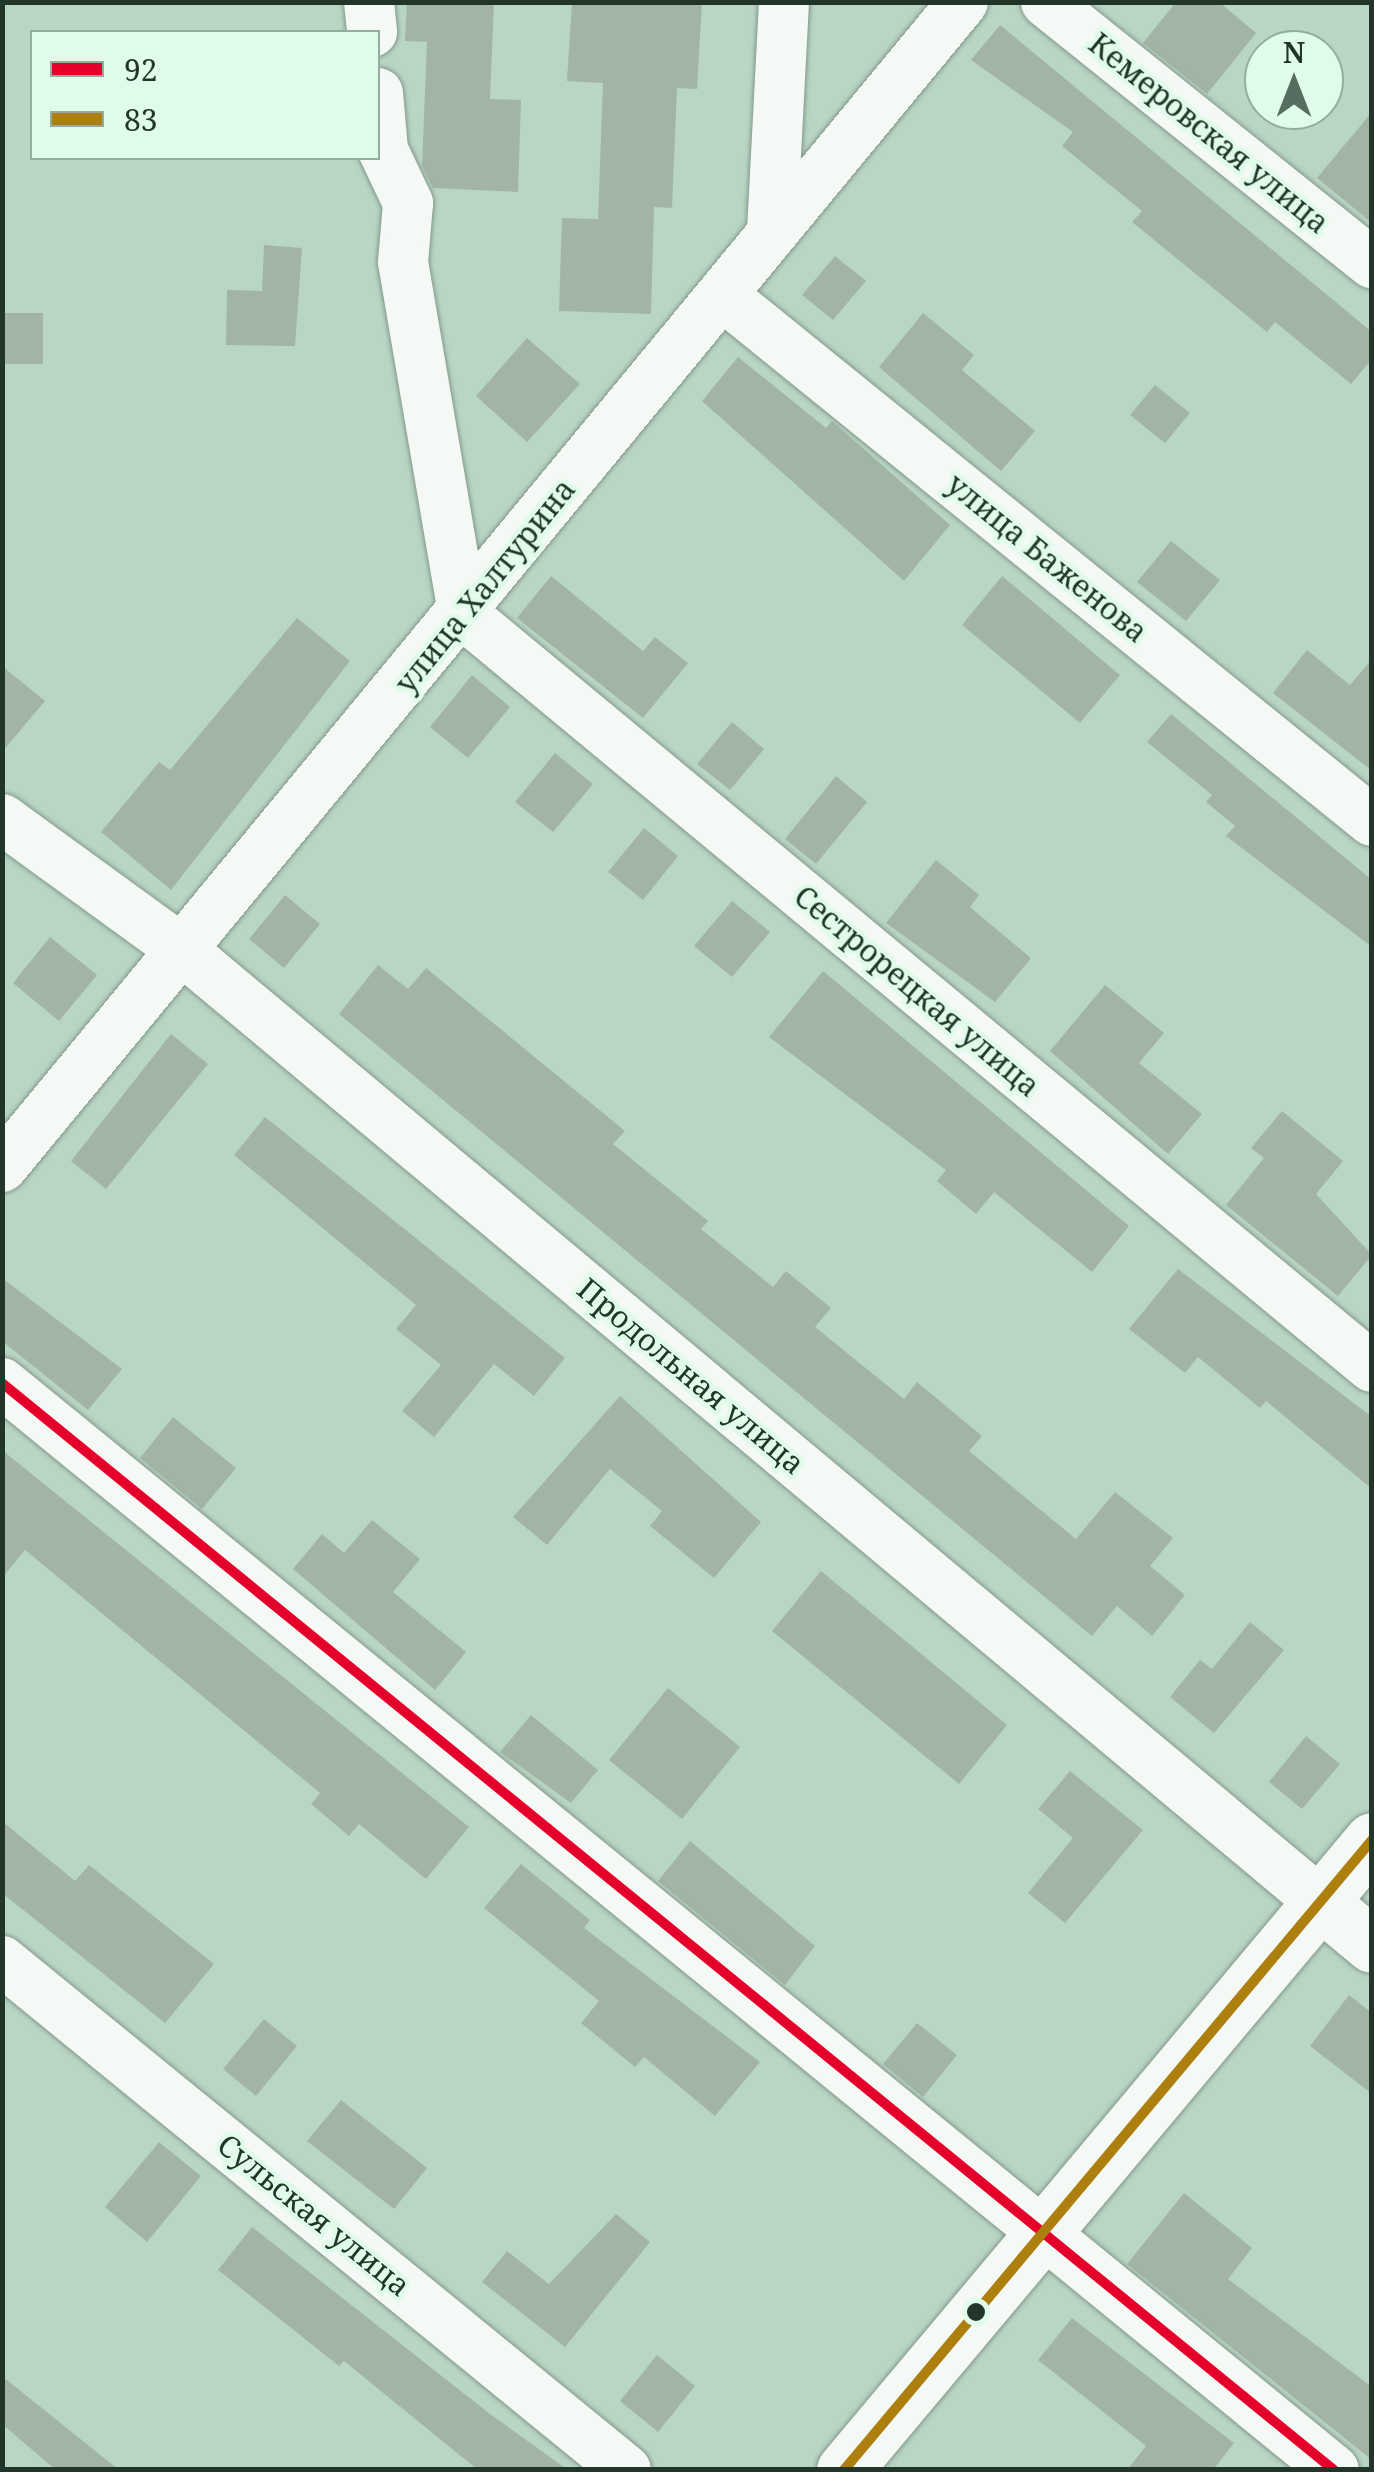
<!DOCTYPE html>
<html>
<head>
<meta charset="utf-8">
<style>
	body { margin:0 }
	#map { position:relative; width:1374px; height:2472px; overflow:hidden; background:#b9d5c4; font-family:"Noto Serif",serif }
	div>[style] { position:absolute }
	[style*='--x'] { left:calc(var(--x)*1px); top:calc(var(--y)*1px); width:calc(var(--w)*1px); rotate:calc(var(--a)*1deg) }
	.building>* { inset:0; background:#a2b5a5 }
	.roads { filter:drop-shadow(0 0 2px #83988b) drop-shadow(0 0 2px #83988b) }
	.street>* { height:50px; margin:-25px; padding:0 25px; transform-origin:25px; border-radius:25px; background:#f4f9f6 }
	.secondary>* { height:55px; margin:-27.5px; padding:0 27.5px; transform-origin:27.5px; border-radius:27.5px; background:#f4f9f6 }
	.bus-1>* { height:10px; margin:-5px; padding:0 5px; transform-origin:5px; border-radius:5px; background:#e4002b }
	.bus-2>* { height:10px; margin:-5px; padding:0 5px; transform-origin:5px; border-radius:5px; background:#ac7f0e }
	.dots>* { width:28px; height:28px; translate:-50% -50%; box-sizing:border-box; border:5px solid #e1fbea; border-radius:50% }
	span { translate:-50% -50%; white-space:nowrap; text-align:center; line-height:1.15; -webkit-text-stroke:9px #e1fbea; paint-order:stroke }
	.street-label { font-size:30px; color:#213629 }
	.frame { position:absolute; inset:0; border:5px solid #213629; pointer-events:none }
	.legend { position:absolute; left:30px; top:30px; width:350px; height:130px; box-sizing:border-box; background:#e1fbea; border:2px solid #94ac9d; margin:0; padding:12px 18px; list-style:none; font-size:30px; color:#213629 }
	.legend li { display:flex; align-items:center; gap:20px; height:50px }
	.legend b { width:50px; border:2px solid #94ac9d }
	.north { position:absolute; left:1244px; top:30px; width:100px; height:100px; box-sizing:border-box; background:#e1fbea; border:2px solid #94ac9d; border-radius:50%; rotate:0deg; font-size:28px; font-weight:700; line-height:40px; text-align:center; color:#213629 }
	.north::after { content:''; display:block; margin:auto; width:35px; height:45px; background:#566e5f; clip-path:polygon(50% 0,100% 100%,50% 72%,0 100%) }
</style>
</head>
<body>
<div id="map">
	<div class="building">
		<div style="clip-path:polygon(407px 2px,494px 2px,490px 99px,521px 100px,518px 192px,433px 188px,422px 166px,427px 42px,405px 41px)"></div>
		<div style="clip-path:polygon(572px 2px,702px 2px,697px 89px,677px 88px,672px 208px,654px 207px,651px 314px,559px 311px,562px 218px,598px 219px,603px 83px,567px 81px)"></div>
		<div style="clip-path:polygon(1176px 2px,1219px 2px,1256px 33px,1207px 94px,1143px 43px)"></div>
		<div style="clip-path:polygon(1000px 25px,1372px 332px,1372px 359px,1351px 384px,1275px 322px,1267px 332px,1132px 222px,1142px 211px,1062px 146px,1073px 132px,971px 60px)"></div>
		<div style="clip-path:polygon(1372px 112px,1372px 223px,1317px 178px)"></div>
		<div style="clip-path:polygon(264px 245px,302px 248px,295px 346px,226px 345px,227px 290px,262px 291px)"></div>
		<div style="clip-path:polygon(835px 256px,866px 281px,833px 320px,802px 295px)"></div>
		<div style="clip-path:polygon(2px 313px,43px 313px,43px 364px,2px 364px)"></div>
		<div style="clip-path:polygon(923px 313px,974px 355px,962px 370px,1035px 431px,1001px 471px,879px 367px)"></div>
		<div style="clip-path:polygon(527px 338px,580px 384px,527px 442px,476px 396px)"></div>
		<div style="clip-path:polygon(738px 357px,826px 428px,832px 421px,950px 525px,904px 581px,702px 401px)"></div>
		<div style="clip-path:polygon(1155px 385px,1190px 413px,1165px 443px,1130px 415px)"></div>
		<div style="clip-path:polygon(1171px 541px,1220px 580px,1186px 621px,1137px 582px)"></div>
		<div style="clip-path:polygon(551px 576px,643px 651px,655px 637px,688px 663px,643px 718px,517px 618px)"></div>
		<div style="clip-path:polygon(1002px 576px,1120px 675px,1080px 723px,962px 625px)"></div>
		<div style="clip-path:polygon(297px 618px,350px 661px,171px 890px,101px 832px,159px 762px,170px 770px)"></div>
		<div style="clip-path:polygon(1307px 650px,1350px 685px,1372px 659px,1372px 771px,1273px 693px)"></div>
		<div style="clip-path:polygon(2px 666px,45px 701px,2px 752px)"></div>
		<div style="clip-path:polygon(472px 675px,510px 707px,468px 758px,430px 727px)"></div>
		<div style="clip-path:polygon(1171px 714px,1372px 880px,1372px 947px,1226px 836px,1235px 826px,1206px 802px,1212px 795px,1147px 742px)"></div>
		<div style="clip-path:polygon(732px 722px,764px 749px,730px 790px,697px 764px)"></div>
		<div style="clip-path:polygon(555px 753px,593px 784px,553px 832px,515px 802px)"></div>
		<div style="clip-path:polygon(836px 776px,867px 802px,816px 864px,785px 839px)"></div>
		<div style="clip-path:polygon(644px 828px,678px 856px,643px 900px,608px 872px)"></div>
		<div style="clip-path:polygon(936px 860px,979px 895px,970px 907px,1031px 958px,995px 1002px,886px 923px)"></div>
		<div style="clip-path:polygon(285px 895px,320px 924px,284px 968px,249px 939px)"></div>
		<div style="clip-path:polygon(732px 901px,770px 932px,732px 977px,694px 946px)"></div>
		<div style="clip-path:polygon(50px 937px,97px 975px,59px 1021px,13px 983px)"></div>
		<div style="clip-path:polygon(378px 965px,408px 989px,426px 968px,625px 1131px,613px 1144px,708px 1221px,701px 1229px,773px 1287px,786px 1271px,831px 1308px,815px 1327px,904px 1399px,917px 1382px,982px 1436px,969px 1451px,1076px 1539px,1115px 1492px,1173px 1538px,1150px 1566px,1185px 1595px,1152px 1636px,1117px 1606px,1092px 1636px,339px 1014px)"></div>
		<div style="clip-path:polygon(823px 971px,1129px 1226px,1092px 1272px,994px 1192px,976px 1214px,937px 1181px,946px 1170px,769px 1037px)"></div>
		<div style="clip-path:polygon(1105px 985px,1164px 1033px,1139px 1063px,1202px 1114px,1168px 1154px,1050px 1051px)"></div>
		<div style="clip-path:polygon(171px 1034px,208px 1064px,106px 1189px,71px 1161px)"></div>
		<div style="clip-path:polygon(1282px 1111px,1343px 1161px,1316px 1194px,1372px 1255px,1338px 1296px,1226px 1205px,1264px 1158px,1251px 1148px)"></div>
		<div style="clip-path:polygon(265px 1117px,565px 1358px,534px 1396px,494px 1364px,434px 1437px,402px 1411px,441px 1365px,396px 1329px,416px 1305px,234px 1155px)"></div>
		<div style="clip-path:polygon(1178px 1269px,1372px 1417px,1372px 1489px,1266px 1401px,1260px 1408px,1198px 1357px,1185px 1373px,1129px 1329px)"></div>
		<div style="clip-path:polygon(2px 1278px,122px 1369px,88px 1410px,2px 1341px)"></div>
		<div style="clip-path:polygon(620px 1396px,761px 1522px,714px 1578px,650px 1526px,662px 1511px,610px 1469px,547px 1545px,513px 1517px)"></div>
		<div style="clip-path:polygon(173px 1417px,236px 1468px,202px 1509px,140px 1458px)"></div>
		<div style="clip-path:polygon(2px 1450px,469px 1827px,426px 1879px,359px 1824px,349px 1836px,311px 1804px,320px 1793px,25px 1550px,2px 1578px)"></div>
		<div style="clip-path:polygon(372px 1520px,420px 1559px,393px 1592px,466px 1652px,435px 1690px,293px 1569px,322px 1534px,344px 1553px)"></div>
		<div style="clip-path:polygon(821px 1571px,1007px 1725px,959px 1784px,772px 1631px)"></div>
		<div style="clip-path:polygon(1250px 1622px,1284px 1650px,1214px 1733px,1170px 1697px,1200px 1660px,1212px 1669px)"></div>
		<div style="clip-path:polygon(668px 1688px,740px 1747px,682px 1819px,609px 1760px)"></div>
		<div style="clip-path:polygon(531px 1715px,598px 1770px,571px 1803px,500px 1752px)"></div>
		<div style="clip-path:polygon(1306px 1736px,1340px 1764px,1302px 1809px,1269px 1782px)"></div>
		<div style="clip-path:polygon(1070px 1771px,1143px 1830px,1065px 1923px,1028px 1893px,1073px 1838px,1038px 1809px)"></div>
		<div style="clip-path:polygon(2px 1821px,75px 1881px,89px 1865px,214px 1964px,165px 2023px,2px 1893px)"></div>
		<div style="clip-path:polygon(690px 1841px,815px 1946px,785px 1985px,658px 1881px)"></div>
		<div style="clip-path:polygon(521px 1864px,590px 1920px,584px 1928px,760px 2062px,715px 2116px,644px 2057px,635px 2067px,581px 2023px,599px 2001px,484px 1908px)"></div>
		<div style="clip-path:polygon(1349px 1995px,1372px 2013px,1372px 2094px,1310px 2046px)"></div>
		<div style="clip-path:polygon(264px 2019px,297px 2046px,256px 2096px,223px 2069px)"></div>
		<div style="clip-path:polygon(917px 2023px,957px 2055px,923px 2097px,883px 2064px)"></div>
		<div style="clip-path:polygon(341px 2100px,427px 2168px,394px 2209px,307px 2141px)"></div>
		<div style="clip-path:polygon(159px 2142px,201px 2176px,147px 2242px,105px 2207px)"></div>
		<div style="clip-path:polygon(1184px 2193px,1252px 2248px,1228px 2279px,1372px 2387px,1372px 2460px,1127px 2264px)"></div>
		<div style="clip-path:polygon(616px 2214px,650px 2242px,565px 2347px,482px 2282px,507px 2251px,549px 2284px)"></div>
		<div style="clip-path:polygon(252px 2227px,490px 2414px,568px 2470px,478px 2470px,344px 2361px,339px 2366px,218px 2270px)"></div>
		<div style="clip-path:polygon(1072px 2318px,1234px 2443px,1213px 2470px,1127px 2470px,1146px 2446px,1038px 2360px)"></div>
		<div style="clip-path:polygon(657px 2355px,695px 2386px,658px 2432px,620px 2401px)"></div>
		<div style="clip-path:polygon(2px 2376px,119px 2470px,56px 2470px,2px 2424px)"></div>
	</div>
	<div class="roads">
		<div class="street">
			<div style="--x:369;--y:2;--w:30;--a:84"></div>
			<div style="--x:1046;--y:2;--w:418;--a:38.7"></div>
			<div style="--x:378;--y:93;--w:57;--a:85"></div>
			<div style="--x:383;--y:150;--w:59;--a:64.7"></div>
			<div style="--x:408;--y:203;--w:59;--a:94.8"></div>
			<div style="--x:403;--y:262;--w:357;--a:80.3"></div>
			<div style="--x:772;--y:231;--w:229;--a:-87"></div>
			<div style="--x:722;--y:295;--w:836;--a:38.98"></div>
			<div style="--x:463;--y:614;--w:1180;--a:39.64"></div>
			<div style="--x:2;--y:819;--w:223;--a:36"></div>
			<div style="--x:182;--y:950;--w:1481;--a:39.9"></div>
			<div style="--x:2;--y:1167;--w:1510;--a:-50.48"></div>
			<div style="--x:2;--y:1383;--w:1719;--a:39.22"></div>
			<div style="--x:2;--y:1961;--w:805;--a:39.2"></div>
		</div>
		<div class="secondary">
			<div style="--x:1318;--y:1900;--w:70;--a:39.8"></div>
			<div style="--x:844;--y:2470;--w:822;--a:-50.03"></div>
		</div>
	</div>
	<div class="bus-1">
		<div style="--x:2;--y:1383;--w:1719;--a:39.22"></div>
	</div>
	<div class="bus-2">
		<div style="--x:844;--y:2470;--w:822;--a:-50.03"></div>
	</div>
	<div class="dots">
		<div style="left:976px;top:2312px;background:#213629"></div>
	</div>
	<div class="street-label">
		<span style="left:1209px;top:133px;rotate:39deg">Кемеровская улица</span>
		<span style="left:1047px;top:558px;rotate:39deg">улица Баженова</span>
		<span style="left:485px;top:586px;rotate:-51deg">улица Халтурина</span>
		<span style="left:917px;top:991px;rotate:40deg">Сестрорецкая улица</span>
		<span style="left:691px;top:1376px;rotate:40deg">Продольная улица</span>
		<span style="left:314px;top:2215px;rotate:39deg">Сульская улица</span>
	</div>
	<div class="frame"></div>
	<ul class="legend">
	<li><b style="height:12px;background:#e4002b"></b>92</li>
	<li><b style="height:12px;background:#ac7f0e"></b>83</li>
	</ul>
	<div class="north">N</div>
</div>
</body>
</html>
